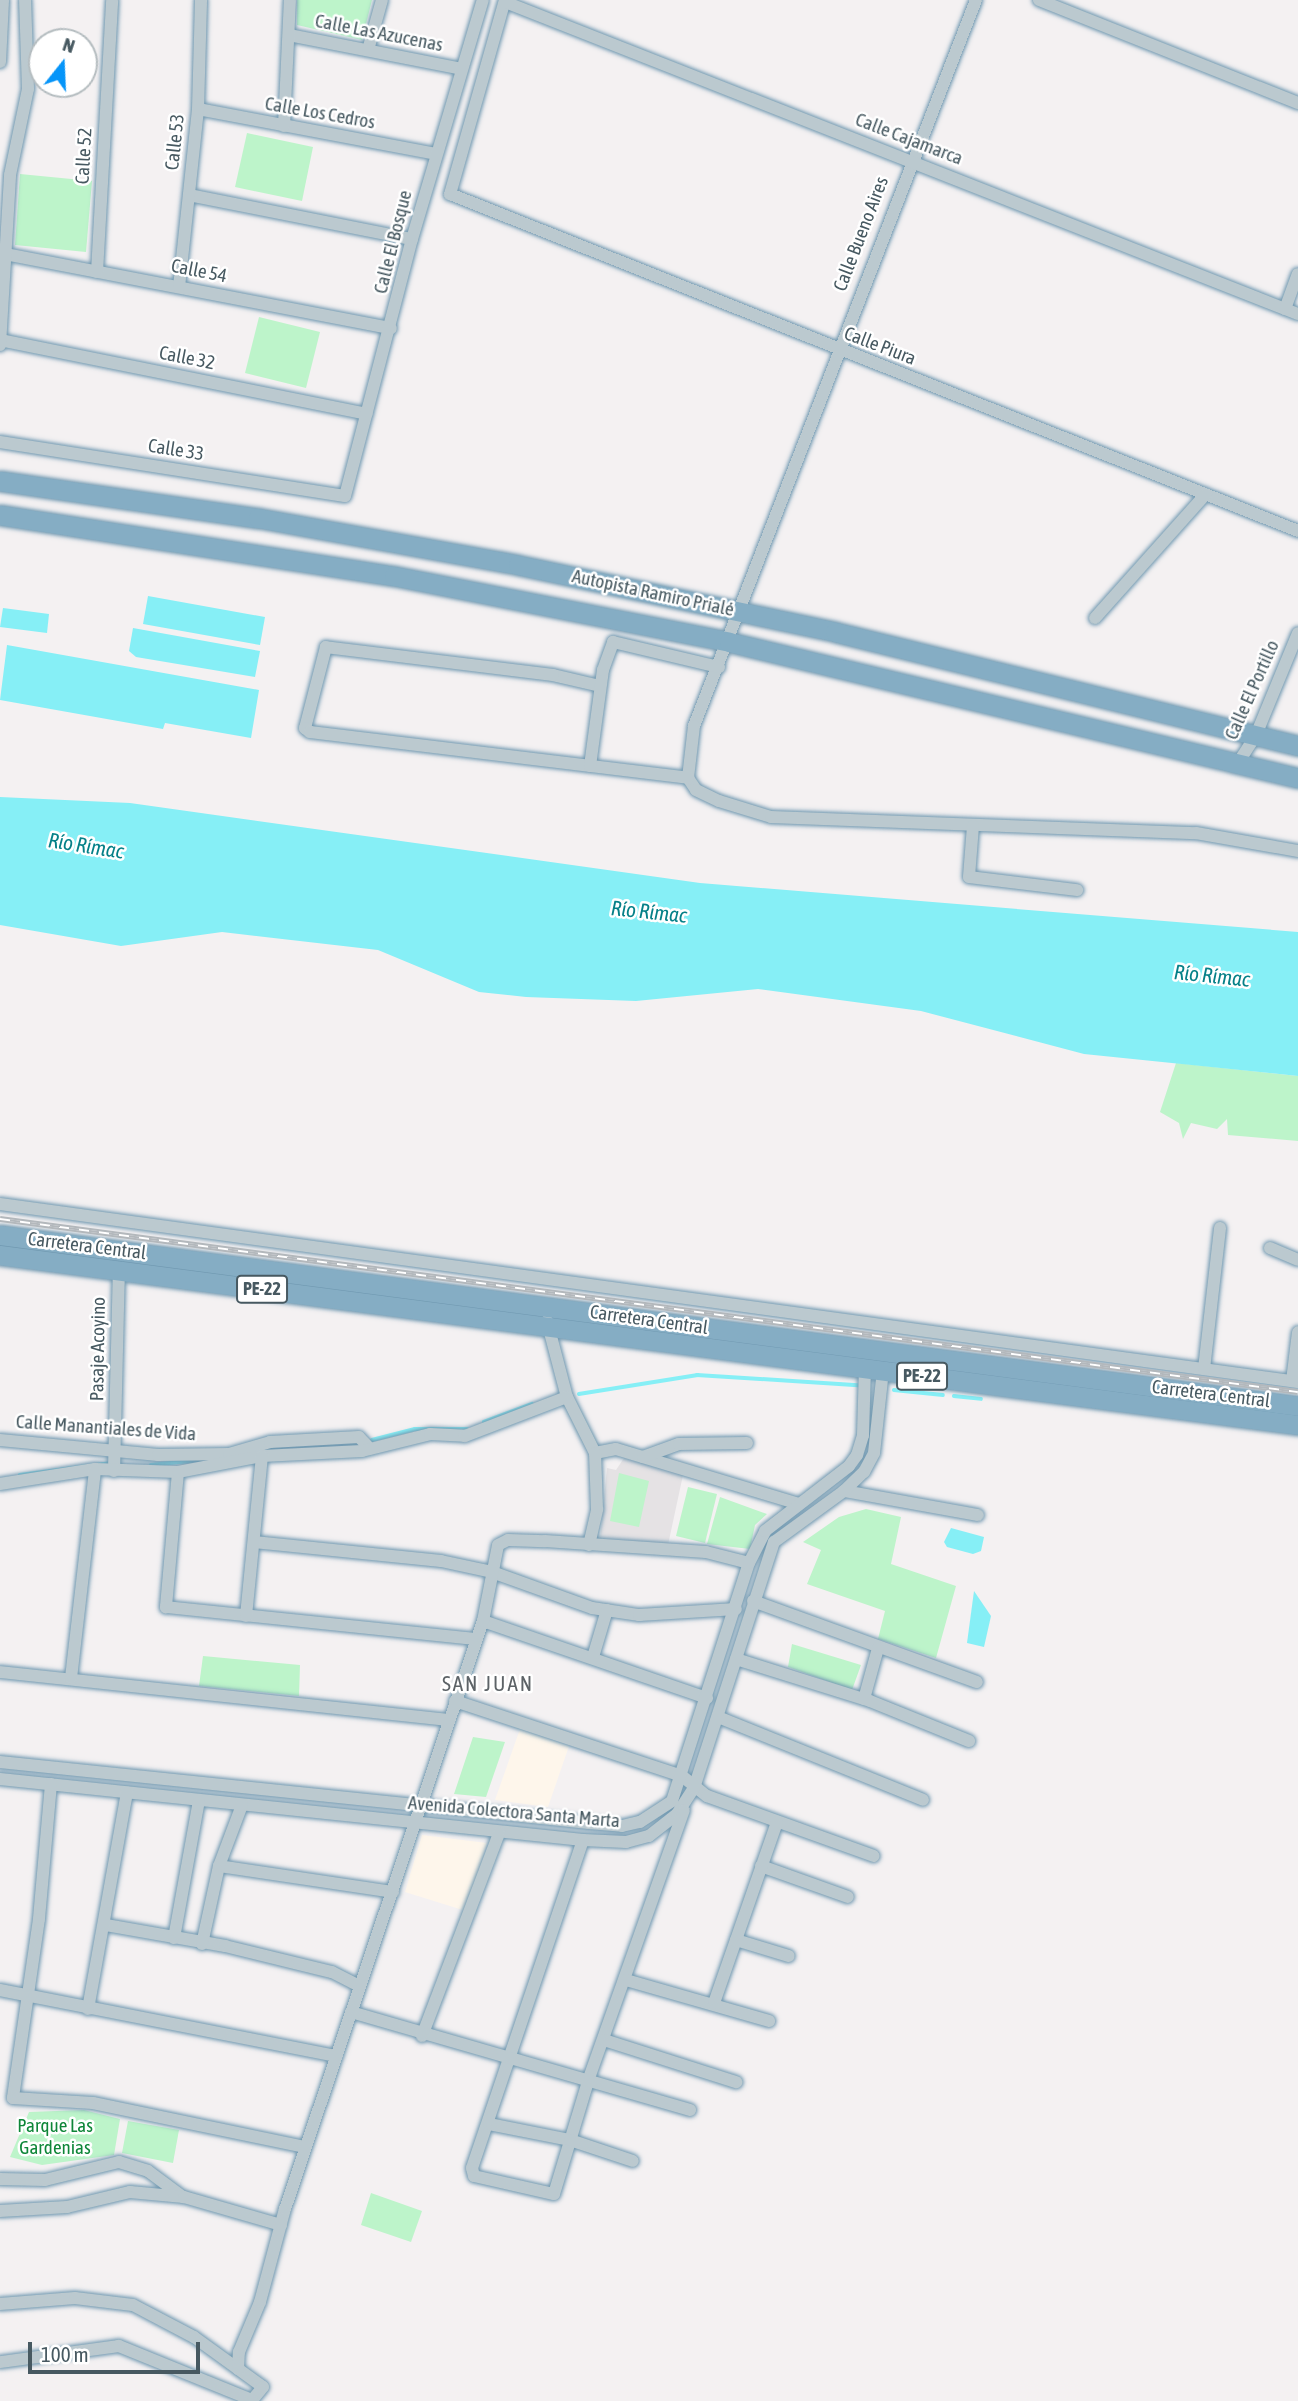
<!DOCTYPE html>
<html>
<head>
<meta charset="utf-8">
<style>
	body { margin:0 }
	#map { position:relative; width:1298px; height:2401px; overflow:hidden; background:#f4f1f2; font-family:"Asap Condensed",sans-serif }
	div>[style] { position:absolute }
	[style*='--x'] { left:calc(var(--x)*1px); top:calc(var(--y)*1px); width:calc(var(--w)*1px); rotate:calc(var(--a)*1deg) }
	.commercial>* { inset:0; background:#fef6eb }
	.education>* { inset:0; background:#e5e2e4 }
	.green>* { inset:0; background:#bdf4ca }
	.water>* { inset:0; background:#86eff6 }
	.stream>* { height:3.5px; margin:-1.75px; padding:0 1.75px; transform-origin:1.75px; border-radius:1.75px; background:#86eff6 }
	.roads { filter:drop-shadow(0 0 2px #7098b0) drop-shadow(0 0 2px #7098b0) }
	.minor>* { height:12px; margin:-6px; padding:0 6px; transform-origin:6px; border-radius:6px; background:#bbc9cf }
	.highway>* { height:19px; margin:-9.5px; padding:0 9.5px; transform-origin:9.5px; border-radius:9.5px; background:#85adc4 }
	.rail>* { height:6px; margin-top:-3px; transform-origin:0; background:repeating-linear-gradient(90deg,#fff 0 10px,#b3b8bc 0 20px); box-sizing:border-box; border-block:2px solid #b3b8bc }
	span { translate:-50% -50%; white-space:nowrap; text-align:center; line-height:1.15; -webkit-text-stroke:5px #fff; paint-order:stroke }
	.shield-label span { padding:2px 5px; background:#fff; border:2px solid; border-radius:5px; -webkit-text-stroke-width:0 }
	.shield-label { font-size:18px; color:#475961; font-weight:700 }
	.street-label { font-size:19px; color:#475961 }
	.park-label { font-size:19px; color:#0e8638 }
	.water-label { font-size:21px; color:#058088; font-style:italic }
	.neighbourhood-label { font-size:21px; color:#5d6367; letter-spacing:2px }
	.north { position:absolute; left:28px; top:28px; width:70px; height:70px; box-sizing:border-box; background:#fff; border:2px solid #b5bdc0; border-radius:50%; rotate:18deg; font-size:19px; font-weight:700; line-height:28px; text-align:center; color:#475961 }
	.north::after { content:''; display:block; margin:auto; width:24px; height:32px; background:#0695f9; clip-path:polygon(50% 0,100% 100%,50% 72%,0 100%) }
	.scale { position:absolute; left:28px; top:2342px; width:172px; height:32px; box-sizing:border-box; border:4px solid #475961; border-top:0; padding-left:9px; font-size:21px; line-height:24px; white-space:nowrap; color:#475961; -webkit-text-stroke:5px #fff; paint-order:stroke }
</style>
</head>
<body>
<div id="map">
	<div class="commercial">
		<div style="clip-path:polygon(520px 1729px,569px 1746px,548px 1807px,495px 1800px)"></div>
		<div style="clip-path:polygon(422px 1835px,487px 1843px,466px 1911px,405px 1892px)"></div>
	</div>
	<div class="education">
		<div style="clip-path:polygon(624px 1458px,683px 1475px,668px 1545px,600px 1540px,607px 1468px,616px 1470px)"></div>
	</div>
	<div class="green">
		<div style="clip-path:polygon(297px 0,372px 0,362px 40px,297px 25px)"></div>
		<div style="clip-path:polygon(247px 133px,313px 147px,302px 201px,235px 187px)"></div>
		<div style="clip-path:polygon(20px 174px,92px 181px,86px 252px,15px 245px)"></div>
		<div style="clip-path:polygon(259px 317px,320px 332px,306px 388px,245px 373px)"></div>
		<div style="clip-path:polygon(1176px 1063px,1298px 1076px,1298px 1141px,1228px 1135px,1227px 1119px,1217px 1129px,1191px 1123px,1183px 1139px,1179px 1123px,1160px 1112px)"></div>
		<div style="clip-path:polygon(619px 1473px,649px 1481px,639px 1527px,610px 1521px)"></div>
		<div style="clip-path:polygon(688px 1487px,717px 1494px,705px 1543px,676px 1536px)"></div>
		<div style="clip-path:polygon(720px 1497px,767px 1514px,755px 1525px,750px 1549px,707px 1544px)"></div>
		<div style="clip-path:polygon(866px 1509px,901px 1517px,891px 1564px,956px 1586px,936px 1658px,878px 1639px,885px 1611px,807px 1584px,821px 1550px,803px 1542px,839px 1517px)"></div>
		<div style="clip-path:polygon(792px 1644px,861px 1665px,852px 1690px,788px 1667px)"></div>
		<div style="clip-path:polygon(203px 1656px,300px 1665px,299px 1696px,199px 1686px)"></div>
		<div style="clip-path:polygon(473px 1737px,505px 1742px,486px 1797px,454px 1794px)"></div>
		<div style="clip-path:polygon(84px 2110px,120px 2119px,114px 2155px,42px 2165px,10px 2157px,29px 2112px)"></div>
		<div style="clip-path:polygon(128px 2121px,179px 2130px,173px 2163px,122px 2153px)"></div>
		<div style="clip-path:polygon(371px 2193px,422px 2211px,411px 2242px,361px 2225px)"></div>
	</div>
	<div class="water">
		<div style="clip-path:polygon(148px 596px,265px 617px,260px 645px,143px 624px)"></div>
		<div style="clip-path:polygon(3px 608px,49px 614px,47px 633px,0 627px)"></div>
		<div style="clip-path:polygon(133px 628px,260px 651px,255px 677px,136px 657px,129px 651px)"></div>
		<div style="clip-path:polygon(7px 645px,259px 690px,251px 738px,165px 723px,163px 729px,0 700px)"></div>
		<div style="clip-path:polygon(0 797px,130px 803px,700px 883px,1298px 932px,1298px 1076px,1084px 1054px,921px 1011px,758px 989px,636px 1001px,526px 997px,479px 992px,378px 950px,222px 932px,121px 946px,0 925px)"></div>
		<div style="clip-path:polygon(951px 1528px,984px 1537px,981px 1551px,973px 1554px,947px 1547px,944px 1542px)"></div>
		<div style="clip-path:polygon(974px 1591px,991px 1616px,984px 1647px,967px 1643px)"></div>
	</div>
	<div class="stream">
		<div style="--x:894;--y:1390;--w:49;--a:5.8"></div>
		<div style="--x:579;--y:1394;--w:120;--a:-9.1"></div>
		<div style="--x:697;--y:1375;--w:161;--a:3.6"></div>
		<div style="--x:954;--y:1396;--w:27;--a:6"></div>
		<div style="--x:484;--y:1422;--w:51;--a:-20.6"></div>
		<div style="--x:372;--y:1440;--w:44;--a:-14.3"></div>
		<div style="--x:415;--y:1429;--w:52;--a:0"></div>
		<div style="--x:151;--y:1465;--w:48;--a:-5.9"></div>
		<div style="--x:20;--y:1475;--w:94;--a:-7.4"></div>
	</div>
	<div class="roads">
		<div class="minor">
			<div style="--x:505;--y:0;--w:202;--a:105.8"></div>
			<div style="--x:450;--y:194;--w:913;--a:21.67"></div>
			<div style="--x:976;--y:0;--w:779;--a:111.23"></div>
			<div style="--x:694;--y:726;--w:52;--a:96.6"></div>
			<div style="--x:688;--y:778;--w:14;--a:56"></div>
			<div style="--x:696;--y:790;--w:25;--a:26"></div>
			<div style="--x:719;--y:801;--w:54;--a:17.1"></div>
			<div style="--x:771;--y:817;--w:425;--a:2.2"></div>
			<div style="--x:1196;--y:833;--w:104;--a:10"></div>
			<div style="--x:1039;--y:0;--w:279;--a:21.7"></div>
			<div style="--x:505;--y:2;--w:852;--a:21.48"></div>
			<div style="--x:289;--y:35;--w:176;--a:11.1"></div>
			<div style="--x:368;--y:50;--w:52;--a:-74.4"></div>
			<div style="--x:0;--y:62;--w:62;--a:-87.2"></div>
			<div style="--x:198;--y:109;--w:242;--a:10.7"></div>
			<div style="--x:284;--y:126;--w:126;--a:-87.3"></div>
			<div style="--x:189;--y:195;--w:227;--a:11.2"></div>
			<div style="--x:0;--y:253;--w:398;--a:10.9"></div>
			<div style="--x:97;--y:272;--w:272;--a:-86.8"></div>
			<div style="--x:179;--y:287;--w:179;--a:-83.9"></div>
			<div style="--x:198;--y:109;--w:109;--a:-88.4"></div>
			<div style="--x:1285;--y:309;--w:37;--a:-70"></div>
			<div style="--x:0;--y:340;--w:374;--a:11.4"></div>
			<div style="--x:0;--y:345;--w:170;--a:-86.6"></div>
			<div style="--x:10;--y:175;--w:88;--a:-78.2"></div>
			<div style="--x:28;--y:89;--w:89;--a:-91.9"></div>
			<div style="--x:0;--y:442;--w:349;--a:8.9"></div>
			<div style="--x:345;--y:496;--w:266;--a:-75.4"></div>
			<div style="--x:412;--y:239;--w:249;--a:-73.5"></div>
			<div style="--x:1095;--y:618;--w:166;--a:-48.2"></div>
			<div style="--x:600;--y:686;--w:48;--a:-166.8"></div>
			<div style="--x:553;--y:675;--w:229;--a:-173"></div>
			<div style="--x:326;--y:647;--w:84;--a:104.5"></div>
			<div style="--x:305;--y:728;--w:6;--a:39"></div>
			<div style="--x:310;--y:732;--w:381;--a:6.9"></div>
			<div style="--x:1238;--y:763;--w:33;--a:-57"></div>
			<div style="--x:1256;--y:735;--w:110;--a:-67.6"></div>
			<div style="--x:590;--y:766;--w:97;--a:-82.3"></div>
			<div style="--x:603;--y:670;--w:30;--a:-70"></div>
			<div style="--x:613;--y:642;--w:109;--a:13.3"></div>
			<div style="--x:973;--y:826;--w:51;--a:94.5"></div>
			<div style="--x:969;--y:877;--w:109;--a:6.9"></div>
			<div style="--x:0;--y:1204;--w:1310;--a:7.81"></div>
			<div style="--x:1270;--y:1248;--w:30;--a:23"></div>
			<div style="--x:547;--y:1321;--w:79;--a:75.3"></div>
			<div style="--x:567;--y:1397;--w:63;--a:63.4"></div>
			<div style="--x:595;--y:1453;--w:21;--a:-11"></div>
			<div style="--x:616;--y:1449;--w:191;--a:16.7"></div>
			<div style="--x:1204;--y:1369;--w:142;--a:-83.5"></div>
			<div style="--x:1292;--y:1381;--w:49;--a:-83"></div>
			<div style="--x:0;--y:1440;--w:159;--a:5.4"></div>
			<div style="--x:158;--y:1455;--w:71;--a:-0.8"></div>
			<div style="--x:229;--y:1454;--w:43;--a:-16.3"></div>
			<div style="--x:270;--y:1442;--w:89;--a:-3.2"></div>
			<div style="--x:359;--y:1437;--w:16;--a:47"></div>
			<div style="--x:643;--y:1457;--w:38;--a:-20"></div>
			<div style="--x:679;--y:1444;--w:68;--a:-0.8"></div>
			<div style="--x:114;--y:1471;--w:200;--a:-88.6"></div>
			<div style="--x:178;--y:1472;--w:136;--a:95.1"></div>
			<div style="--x:166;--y:1607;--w:312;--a:5.9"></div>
			<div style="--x:0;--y:1484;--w:96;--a:-9"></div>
			<div style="--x:95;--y:1469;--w:83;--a:2.1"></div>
			<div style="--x:178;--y:1472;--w:86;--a:-10.8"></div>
			<div style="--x:262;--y:1456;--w:100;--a:-2.9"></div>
			<div style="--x:362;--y:1451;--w:70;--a:-14"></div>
			<div style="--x:430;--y:1434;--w:35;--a:3"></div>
			<div style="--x:465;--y:1436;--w:109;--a:-20.9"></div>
			<div style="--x:844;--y:1491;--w:136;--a:10.2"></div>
			<div style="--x:254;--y:1542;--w:188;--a:5.8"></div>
			<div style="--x:441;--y:1561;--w:52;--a:12.2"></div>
			<div style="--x:492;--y:1572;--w:106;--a:19.8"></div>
			<div style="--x:592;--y:1608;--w:48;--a:8.5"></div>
			<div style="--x:639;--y:1615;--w:97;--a:-3.5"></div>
			<div style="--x:589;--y:1545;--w:37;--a:-77"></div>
			<div style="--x:597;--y:1509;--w:56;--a:-92"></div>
			<div style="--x:753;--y:1601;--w:238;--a:19.9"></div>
			<div style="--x:246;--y:1616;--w:161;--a:-84.3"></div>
			<div style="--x:483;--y:1621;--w:237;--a:19"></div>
			<div style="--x:593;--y:1657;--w:49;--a:-73.4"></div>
			<div style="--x:736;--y:1659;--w:140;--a:17.4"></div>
			<div style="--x:870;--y:1701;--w:107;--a:22"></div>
			<div style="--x:0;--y:1672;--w:452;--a:6.1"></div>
			<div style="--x:71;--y:1678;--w:210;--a:-83.4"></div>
			<div style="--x:864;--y:1699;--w:53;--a:-74.6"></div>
			<div style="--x:455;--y:1701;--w:239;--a:18.3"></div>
			<div style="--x:682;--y:1776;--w:32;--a:39"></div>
			<div style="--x:707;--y:1796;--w:177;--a:19.8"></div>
			<div style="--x:718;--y:1717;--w:221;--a:22"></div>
			<div style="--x:0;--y:1762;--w:592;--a:5.91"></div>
			<div style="--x:589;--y:1823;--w:33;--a:5"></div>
			<div style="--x:622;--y:1826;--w:18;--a:-13"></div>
			<div style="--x:640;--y:1822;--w:38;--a:-33"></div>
			<div style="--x:672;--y:1801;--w:250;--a:-72.1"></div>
			<div style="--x:749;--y:1563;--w:36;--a:-63"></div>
			<div style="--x:765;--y:1531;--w:106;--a:-37.7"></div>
			<div style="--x:849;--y:1466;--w:14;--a:-54"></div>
			<div style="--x:857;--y:1455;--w:21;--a:-73"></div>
			<div style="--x:863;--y:1435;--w:66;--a:-88.3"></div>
			<div style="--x:0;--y:1779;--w:586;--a:5.97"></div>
			<div style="--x:583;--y:1840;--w:43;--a:2.7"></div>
			<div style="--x:626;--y:1842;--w:24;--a:-15"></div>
			<div style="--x:649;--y:1836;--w:36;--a:-38"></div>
			<div style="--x:677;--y:1814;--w:31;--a:-57"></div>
			<div style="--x:694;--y:1788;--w:259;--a:-72"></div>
			<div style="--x:774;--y:1542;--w:87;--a:-36.1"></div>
			<div style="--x:844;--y:1491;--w:28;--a:-44"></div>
			<div style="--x:864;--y:1472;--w:21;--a:-62"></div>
			<div style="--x:874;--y:1453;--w:83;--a:-83.8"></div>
			<div style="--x:51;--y:1784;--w:136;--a:95.1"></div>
			<div style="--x:39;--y:1919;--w:181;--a:98.3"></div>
			<div style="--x:13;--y:2098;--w:80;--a:3.6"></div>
			<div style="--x:93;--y:2103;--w:217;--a:11.7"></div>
			<div style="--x:583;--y:1840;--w:346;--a:108.7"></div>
			<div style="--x:472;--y:2168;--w:8;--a:76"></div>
			<div style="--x:474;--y:2176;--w:82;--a:12.7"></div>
			<div style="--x:554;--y:2194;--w:121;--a:-73.2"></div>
			<div style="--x:589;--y:2078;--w:284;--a:-70.5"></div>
			<div style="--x:219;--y:1866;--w:176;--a:8.5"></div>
			<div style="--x:761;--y:1866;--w:92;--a:19.6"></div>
			<div style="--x:106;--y:1925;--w:121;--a:10"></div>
			<div style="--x:225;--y:1946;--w:110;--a:13.7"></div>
			<div style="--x:332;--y:1972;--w:31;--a:27"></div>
			<div style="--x:174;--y:1938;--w:140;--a:-79.7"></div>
			<div style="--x:736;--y:1940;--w:55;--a:16.8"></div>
			<div style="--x:202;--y:1944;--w:80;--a:-77.7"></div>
			<div style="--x:219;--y:1866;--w:65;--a:-69.3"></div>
			<div style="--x:626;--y:1980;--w:149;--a:16"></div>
			<div style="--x:0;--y:1990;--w:343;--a:11.1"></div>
			<div style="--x:714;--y:2003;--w:192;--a:-70.8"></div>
			<div style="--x:88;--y:2009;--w:220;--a:-79.8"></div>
			<div style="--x:351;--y:2012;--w:353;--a:16.1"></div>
			<div style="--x:422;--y:2036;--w:217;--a:-69.2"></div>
			<div style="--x:604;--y:2040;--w:139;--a:17.7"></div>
			<div style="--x:489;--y:2124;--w:83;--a:11.2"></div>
			<div style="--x:570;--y:2140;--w:66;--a:18.4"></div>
			<div style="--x:0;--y:2179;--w:45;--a:1.3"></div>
			<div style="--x:45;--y:2180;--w:76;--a:-13.7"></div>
			<div style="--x:119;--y:2162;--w:30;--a:17"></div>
			<div style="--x:148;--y:2171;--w:44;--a:36.6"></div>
			<div style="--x:0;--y:2211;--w:67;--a:-3.4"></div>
			<div style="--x:67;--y:2207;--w:65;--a:-13.4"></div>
			<div style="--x:130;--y:2192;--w:54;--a:5.3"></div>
			<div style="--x:184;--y:2197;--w:101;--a:16.1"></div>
			<div style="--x:0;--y:2304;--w:75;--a:-4.6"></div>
			<div style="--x:75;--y:2298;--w:58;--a:6.9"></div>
			<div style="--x:133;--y:2305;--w:69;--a:27.7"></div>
			<div style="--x:194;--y:2337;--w:85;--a:35.9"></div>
			<div style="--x:263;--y:2387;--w:17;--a:130"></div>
			<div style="--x:252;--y:2400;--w:144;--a:-157.9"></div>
			<div style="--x:119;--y:2346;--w:120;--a:172.3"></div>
			<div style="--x:238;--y:2369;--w:17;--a:-87"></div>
			<div style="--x:239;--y:2352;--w:54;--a:-67.2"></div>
			<div style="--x:260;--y:2302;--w:96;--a:-75"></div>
			<div style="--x:285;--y:2209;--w:620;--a:-71.39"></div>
			<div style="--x:483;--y:1621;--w:77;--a:-78.8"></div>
			<div style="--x:498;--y:1545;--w:11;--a:-27"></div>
			<div style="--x:508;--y:1540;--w:37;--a:2"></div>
			<div style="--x:545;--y:1541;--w:161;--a:3.9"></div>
			<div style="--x:706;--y:1552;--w:44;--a:14.3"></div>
		</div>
		<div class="highway">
			<div style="--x:0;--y:481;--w:261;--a:8.2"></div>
			<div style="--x:258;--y:518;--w:264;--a:10.2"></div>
			<div style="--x:518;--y:565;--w:324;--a:11.9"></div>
			<div style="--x:835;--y:632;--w:477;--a:13.8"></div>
			<div style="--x:0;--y:515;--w:399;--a:8.8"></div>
			<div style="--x:394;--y:576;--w:341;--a:11.1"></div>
			<div style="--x:729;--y:642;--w:585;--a:13.44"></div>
			<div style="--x:0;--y:1235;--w:1309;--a:7.5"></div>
			<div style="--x:0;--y:1255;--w:1309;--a:7.46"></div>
		</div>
	</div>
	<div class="rail">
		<div style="--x:0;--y:1219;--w:1309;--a:7.59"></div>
	</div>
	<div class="shield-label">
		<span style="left:262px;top:1289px">PE-22</span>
		<span style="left:922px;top:1376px">PE-22</span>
	</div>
	<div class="street-label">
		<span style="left:379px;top:33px;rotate:11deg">Calle Las Azucenas</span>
		<span style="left:320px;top:113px;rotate:10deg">Calle Los Cedros</span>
		<span style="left:909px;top:139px;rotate:21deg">Calle Cajamarca</span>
		<span style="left:175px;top:142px;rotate:-84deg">Calle 53</span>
		<span style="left:84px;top:156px;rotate:-87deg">Calle 52</span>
		<span style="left:861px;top:234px;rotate:-69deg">Calle Bueno Aires</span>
		<span style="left:393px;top:242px;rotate:-76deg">Calle El Bosque</span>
		<span style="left:199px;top:271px;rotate:11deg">Calle 54</span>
		<span style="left:880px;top:346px;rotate:21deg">Calle Piura</span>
		<span style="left:187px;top:358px;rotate:11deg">Calle 32</span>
		<span style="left:176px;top:450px;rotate:9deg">Calle 33</span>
		<span style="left:653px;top:593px;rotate:12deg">Autopista Ramiro Prialé</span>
		<span style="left:1252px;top:690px;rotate:-66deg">Calle El Portillo</span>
		<span style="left:87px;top:1246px;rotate:7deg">Carretera Central</span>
		<span style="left:649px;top:1320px;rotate:8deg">Carretera Central</span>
		<span style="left:98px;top:1349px;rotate:-89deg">Pasaje Acoyino</span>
		<span style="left:1211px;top:1394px;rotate:7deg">Carretera Central</span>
		<span style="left:106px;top:1428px;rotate:4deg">Calle Manantiales de Vida</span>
		<span style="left:514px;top:1812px;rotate:5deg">Avenida Colectora Santa Marta</span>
	</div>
	<div class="park-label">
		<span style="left:55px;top:2137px">Parque Las<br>Gardenias</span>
	</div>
	<div class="water-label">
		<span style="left:86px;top:845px;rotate:9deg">Río Rímac</span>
		<span style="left:649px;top:911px;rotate:6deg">Río Rímac</span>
		<span style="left:1212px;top:975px;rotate:6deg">Río Rímac</span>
	</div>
	<div class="neighbourhood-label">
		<span style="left:488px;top:1683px">SAN JUAN</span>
	</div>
	<div class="north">N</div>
	<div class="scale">100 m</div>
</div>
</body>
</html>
